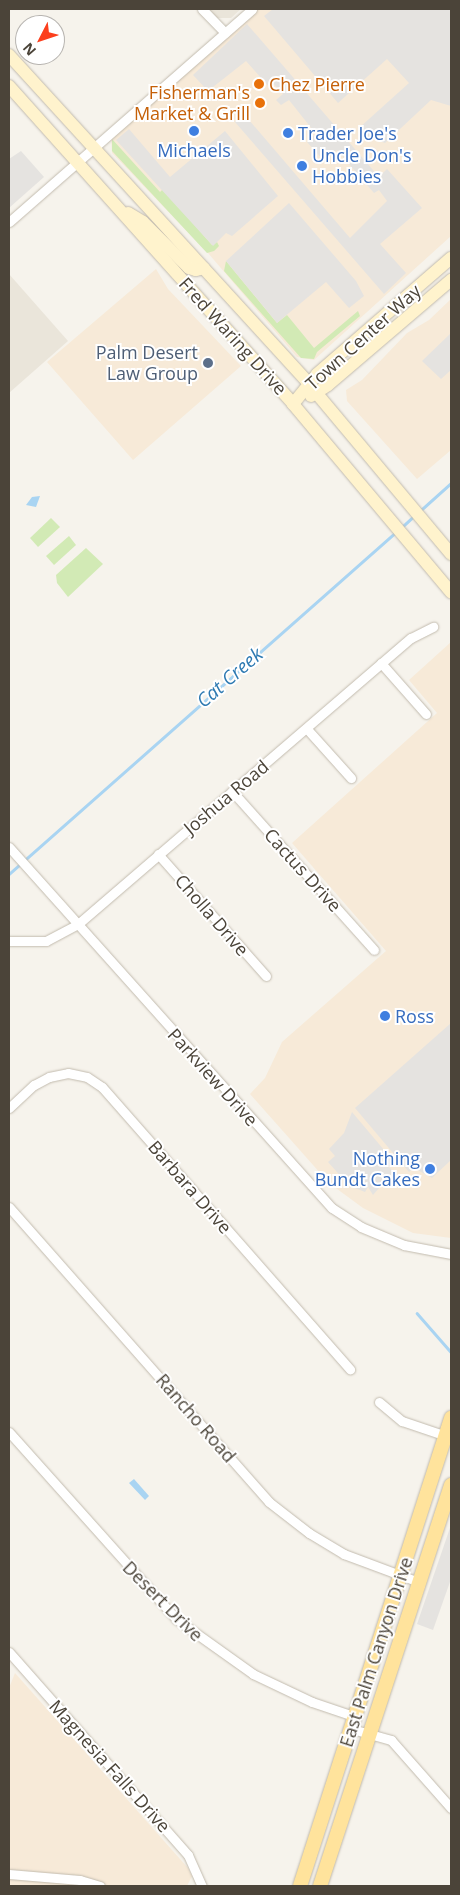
<!DOCTYPE html>
<html>
<head>
<meta charset="utf-8">
<style>
	body { margin:0 }
	#map { position:relative; width:460px; height:1895px; overflow:hidden; background:#f6f3ec; font-family:"Open Sans",sans-serif }
	div>[style] { position:absolute }
	[style*='--x'] { left:calc(var(--x)*1px); top:calc(var(--y)*1px); width:calc(var(--w)*1px); rotate:calc(var(--a)*1deg) }
	.residential>* { inset:0; background:#eae5da }
	.commercial>* { inset:0; background:#f7ead8 }
	.green>* { inset:0; background:#d2eab5 }
	.parking>* { inset:0; background:#e5e3e0 }
	.water>* { inset:0; background:#a9d4f2 }
	.stream>* { height:2.5px; margin:-1.25px; padding:0 1.25px; transform-origin:1.25px; border-radius:1.25px; background:#a9d4f2 }
	.roads { filter:drop-shadow(0 0 1px #c2bbae) drop-shadow(0 0 1px #c2bbae) }
	.street>* { height:9px; margin:-4.5px; padding:0 4.5px; transform-origin:4.5px; border-radius:4.5px; background:#fff }
	.secondary>* { height:12px; margin:-6px; padding:0 6px; transform-origin:6px; border-radius:6px; background:#fff3cd }
	.primary>* { height:14px; margin:-7px; padding:0 7px; transform-origin:7px; border-radius:7px; background:#ffe39c }
	.dots>* { width:14px; height:14px; translate:-50% -50%; box-sizing:border-box; border:2px solid #fff; border-radius:50% }
	span { translate:-50% -50%; white-space:nowrap; text-align:center; line-height:1.15; -webkit-text-stroke:4px #fff; paint-order:stroke }
	.food-label { font-size:18px; color:#c56008 }
	.left { translate:0 -50%; text-align:left }
	.right { translate:-100% -50%; text-align:right }
	.shop-label { font-size:18px; color:#366cbe }
	.street-label { font-size:18px; color:#4b4439 }
	.service-label { font-size:18px; color:#4e5e75 }
	.water-label { font-size:19px; color:#2e7ab2; font-style:italic }
	.frame { position:absolute; inset:0; border:10px solid #4b4439; pointer-events:none }
	.north { position:absolute; left:15px; top:15px; width:50px; height:50px; box-sizing:border-box; background:#fff; border:1px solid #b7b4b0; border-radius:50%; rotate:229deg; font-size:14px; font-weight:700; line-height:20px; text-align:center; color:#4b4439 }
	.north::after { content:''; display:block; margin:auto; width:18px; height:22px; background:#fc3f1d; clip-path:polygon(50% 0,100% 100%,50% 72%,0 100%) }
</style>
</head>
<body>
<div id="map">
	<div class="residential">
		<div style="clip-path:polygon(209px 9px,241px 9px,231px 18px,217px 18px)"></div>
		<div style="clip-path:polygon(9px 274px,68px 341px,9px 393px)"></div>
	</div>
	<div class="commercial">
		<div style="clip-path:polygon(254px 9px,451px 9px,451px 236px,314px 360px,297px 357px,208px 253px,112px 153px,111px 135px)"></div>
		<div style="clip-path:polygon(156px 269px,168px 289px,241px 366px,133px 460px,47px 362px)"></div>
		<div style="clip-path:polygon(451px 299px,451px 450px,417px 479px,347px 401px,346px 390px,362px 380px,407px 333px,429px 320px)"></div>
		<div style="clip-path:polygon(451px 642px,451px 1238px,413px 1233px,363px 1208px,329px 1183px,250px 1094px,265px 1078px,282px 1042px,386px 951px,292px 843px,437px 713px,409px 680px)"></div>
		<div style="clip-path:polygon(15px 1673px,188px 1868px,192px 1876px,187px 1886px,9px 1886px,9px 1688px)"></div>
	</div>
	<div class="green">
		<div style="clip-path:polygon(112px 139px,160px 192px,163px 189px,212px 245px,217px 242px,219px 246px,214px 251px,207px 253px,112px 151px)"></div>
		<div style="clip-path:polygon(226px 261px,277px 323px,287px 315px,314px 348px,358px 311px,360px 316px,317px 352px,314px 359px,301px 358px,224px 271px)"></div>
		<div style="clip-path:polygon(51px 518px,60px 527px,38px 547px,30px 538px)"></div>
		<div style="clip-path:polygon(69px 536px,76px 545px,54px 565px,46px 556px)"></div>
		<div style="clip-path:polygon(86px 548px,103px 564px,68px 597px,57px 583px,56px 575px)"></div>
	</div>
	<div class="parking">
		<div style="clip-path:polygon(273px 9px,451px 9px,451px 106px,431px 100px,385px 143px,368px 137px,359px 128px,409px 83px,387px 59px,338px 103px,264px 16px)"></div>
		<div style="clip-path:polygon(247px 24px,379px 177px,387px 169px,422px 208px,380px 244px,406px 273px,384px 294px,235px 122px,243px 113px,350px 238px,387px 201px,379px 190px,374px 193px,337px 150px,324px 161px,307px 142px,316px 134px,289px 100px,281px 105px,276px 100px,283px 94px,274px 84px,270px 88px,246px 61px,208px 91px,193px 75px)"></div>
		<div style="clip-path:polygon(129px 129px,170px 177px,225px 131px,278px 196px,232px 236px,226px 233px,213px 246px,116px 140px)"></div>
		<div style="clip-path:polygon(21px 151px,44px 177px,9px 208px,9px 159px)"></div>
		<div style="clip-path:polygon(289px 203px,356px 281px,364px 296px,349px 308px,326px 282px,277px 323px,226px 261px)"></div>
		<div style="clip-path:polygon(451px 333px,451px 370px,441px 379px,422px 361px)"></div>
		<div style="clip-path:polygon(451px 1023px,451px 1160px,432px 1178px,414px 1168px,409px 1172px,355px 1108px)"></div>
		<div style="clip-path:polygon(352px 1112px,395px 1163px,389px 1167px,393px 1172px,373px 1195px,368px 1187px,365px 1192px,355px 1188px,361px 1182px,355px 1174px,345px 1181px,328px 1162px,335px 1156px,329px 1149px,344px 1133px)"></div>
		<div style="clip-path:polygon(451px 1525px,451px 1579px,433px 1630px,417px 1624px)"></div>
	</div>
	<div class="water">
		<div style="clip-path:polygon(40px 496px,36px 507px,26px 505px,32px 497px)"></div>
		<div style="clip-path:polygon(134px 1479px,149px 1496px,145px 1500px,129px 1483px)"></div>
	</div>
	<div class="stream">
		<div style="--x:421;--y:510;--w:40;--a:-42"></div>
		<div style="--x:402;--y:527;--w:18;--a:-43"></div>
		<div style="--x:9;--y:874;--w:516;--a:-41.47"></div>
		<div style="--x:417;--y:1313;--w:52;--a:48.9"></div>
	</div>
	<div class="roads">
		<div class="street">
			<div style="--x:202;--y:9;--w:33;--a:46"></div>
			<div style="--x:9;--y:222;--w:323;--a:-41.2"></div>
			<div style="--x:381;--y:663;--w:68;--a:48.6"></div>
			<div style="--x:307;--y:729;--w:66;--a:48.1"></div>
			<div style="--x:232;--y:791;--w:213;--a:48.2"></div>
			<div style="--x:9;--y:847;--w:484;--a:48.2"></div>
			<div style="--x:332;--y:1208;--w:35;--a:33"></div>
			<div style="--x:361;--y:1227;--w:47;--a:22.7"></div>
			<div style="--x:404;--y:1245;--w:48;--a:10.8"></div>
			<div style="--x:158;--y:854;--w:163;--a:48.5"></div>
			<div style="--x:9;--y:941;--w:37;--a:0"></div>
			<div style="--x:46;--y:941;--w:36;--a:-28"></div>
			<div style="--x:78;--y:924;--w:439;--a:-40.7"></div>
			<div style="--x:411;--y:638;--w:25;--a:-27"></div>
			<div style="--x:9;--y:1108;--w:34;--a:-43"></div>
			<div style="--x:34;--y:1085;--w:17;--a:-28"></div>
			<div style="--x:49;--y:1077;--w:19;--a:-12"></div>
			<div style="--x:68;--y:1073;--w:19;--a:12"></div>
			<div style="--x:87;--y:1077;--w:18;--a:34"></div>
			<div style="--x:102;--y:1087;--w:376;--a:48.7"></div>
			<div style="--x:9;--y:1207;--w:393;--a:48.6"></div>
			<div style="--x:269;--y:1502;--w:51;--a:37.8"></div>
			<div style="--x:309;--y:1533;--w:41;--a:31"></div>
			<div style="--x:344;--y:1554;--w:80;--a:20.5"></div>
			<div style="--x:379;--y:1402;--w:30;--a:40"></div>
			<div style="--x:402;--y:1421;--w:46;--a:18.8"></div>
			<div style="--x:9;--y:1432;--w:251;--a:48.2"></div>
			<div style="--x:176;--y:1619;--w:95;--a:35.5"></div>
			<div style="--x:253;--y:1674;--w:65;--a:25.4"></div>
			<div style="--x:312;--y:1702;--w:46;--a:18.8"></div>
			<div style="--x:9;--y:1652;--w:271;--a:48.6"></div>
			<div style="--x:188;--y:1855;--w:34;--a:66"></div>
			<div style="--x:352;--y:1729;--w:41;--a:15.8"></div>
			<div style="--x:391;--y:1740;--w:91;--a:48.6"></div>
			<div style="--x:9;--y:1874;--w:71;--a:4.8"></div>
			<div style="--x:80;--y:1880;--w:21;--a:17"></div>
		</div>
		<div class="secondary">
			<div style="--x:9;--y:55;--w:444;--a:47.6"></div>
			<div style="--x:308;--y:383;--w:223;--a:50.1"></div>
			<div style="--x:9;--y:86;--w:426;--a:48.2"></div>
			<div style="--x:293;--y:404;--w:246;--a:50"></div>
			<div style="--x:128;--y:213;--w:17;--a:31"></div>
			<div style="--x:143;--y:222;--w:65;--a:45"></div>
			<div style="--x:189;--y:268;--w:7;--a:16"></div>
			<div style="--x:196;--y:270;--w:8;--a:-14"></div>
			<div style="--x:311;--y:396;--w:20;--a:-33"></div>
			<div style="--x:328;--y:385;--w:162;--a:-40.5"></div>
			<div style="--x:293;--y:404;--w:38;--a:-51"></div>
			<div style="--x:317;--y:374;--w:177;--a:-40.9"></div>
		</div>
		<div class="primary">
			<div style="--x:300;--y:1886;--w:492;--a:-72.1"></div>
			<div style="--x:320;--y:1886;--w:422;--a:-71.9"></div>
		</div>
	</div>
	<div class="dots">
		<div style="left:259px;top:84px;background:#e8710a"></div>
		<div style="left:260px;top:103px;background:#e8710a"></div>
		<div style="left:194px;top:131px;background:#3f7fe0"></div>
		<div style="left:288px;top:133px;background:#3f7fe0"></div>
		<div style="left:302px;top:166px;background:#3f7fe0"></div>
		<div style="left:208px;top:363px;background:#5c6f8a"></div>
		<div style="left:385px;top:1016px;background:#3f7fe0"></div>
		<div style="left:430px;top:1169px;background:#3f7fe0"></div>
	</div>
	<div class="food-label">
		<span class="left" style="left:269px;top:84px">Chez Pierre</span>
		<span class="right" style="left:250px;top:103px">Fisherman's<br>Market &amp; Grill</span>
	</div>
	<div class="shop-label">
		<span class="left" style="left:298px;top:133px">Trader Joe's</span>
		<span style="left:194px;top:150px">Michaels</span>
		<span class="left" style="left:312px;top:166px">Uncle Don's<br>Hobbies</span>
		<span class="left" style="left:395px;top:1016px">Ross</span>
		<span class="right" style="left:420px;top:1169px">Nothing<br>Bundt Cakes</span>
	</div>
	<div class="street-label">
		<span style="left:233px;top:336px;rotate:48deg">Fred Waring Drive</span>
		<span style="left:363px;top:337px;rotate:-42deg">Town Center Way</span>
		<span style="left:226px;top:797px;rotate:-40deg">Joshua Road</span>
		<span style="left:303px;top:870px;rotate:48deg">Cactus Drive</span>
		<span style="left:212px;top:915px;rotate:49deg">Cholla Drive</span>
		<span style="left:213px;top:1077px;rotate:48deg">Parkview Drive</span>
		<span style="left:190px;top:1187px;rotate:49deg">Barbara Drive</span>
		<span style="left:196px;top:1418px;rotate:49deg">Rancho Road</span>
		<span style="left:163px;top:1601px;rotate:45deg">Desert Drive</span>
		<span style="left:376px;top:1652px;rotate:-72deg">East Palm Canyon Drive</span>
		<span style="left:110px;top:1766px;rotate:48deg">Magnesia Falls Drive</span>
	</div>
	<div class="service-label">
		<span class="right" style="left:198px;top:363px">Palm Desert<br>Law Group</span>
	</div>
	<div class="water-label">
		<span style="left:230px;top:678px;rotate:-41deg">Cat Creek</span>
	</div>
	<div class="frame"></div>
	<div class="north">N</div>
</div>
</body>
</html>
